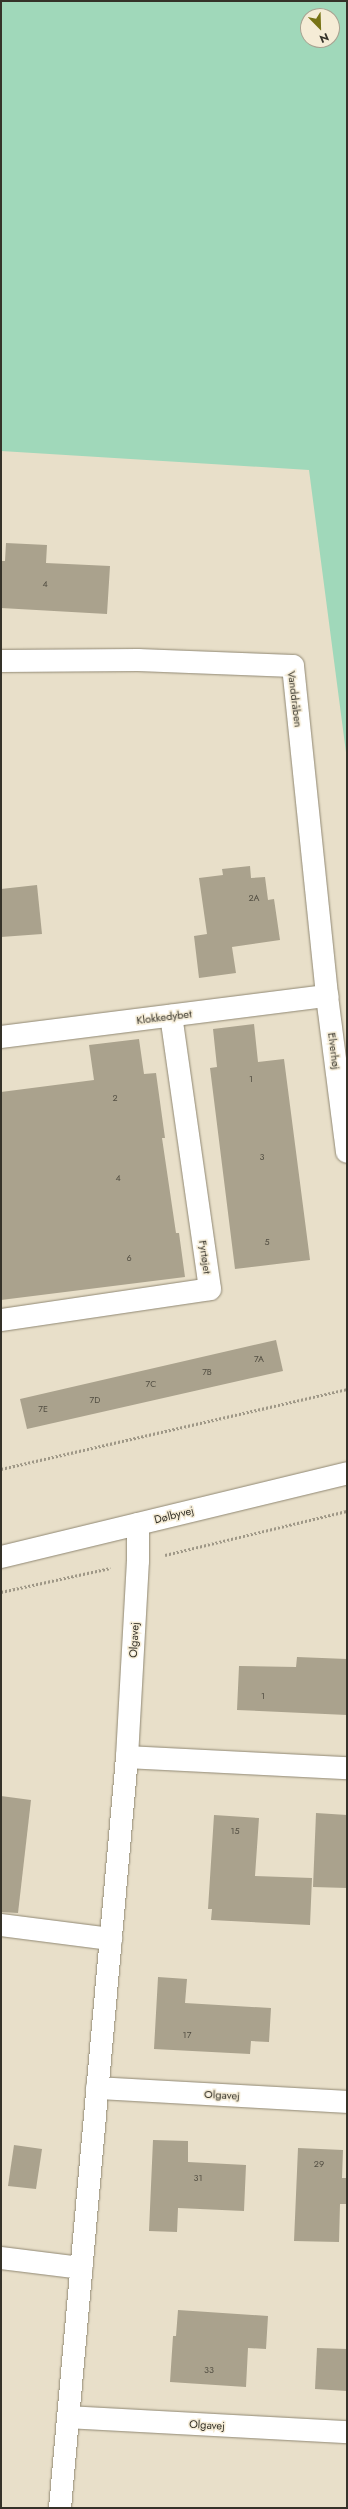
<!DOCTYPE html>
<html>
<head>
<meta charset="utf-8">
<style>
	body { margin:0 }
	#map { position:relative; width:348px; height:2509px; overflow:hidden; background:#e8dfc9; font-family:Jost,sans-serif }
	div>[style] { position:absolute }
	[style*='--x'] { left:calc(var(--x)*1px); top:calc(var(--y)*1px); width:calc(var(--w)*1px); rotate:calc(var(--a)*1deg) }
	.green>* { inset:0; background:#a0d8ba }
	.building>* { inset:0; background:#aaa28d }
	.path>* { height:2.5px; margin-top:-1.25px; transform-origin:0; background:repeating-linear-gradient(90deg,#9f9887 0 2px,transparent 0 4px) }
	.roads { filter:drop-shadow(0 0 1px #908873) drop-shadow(0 0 1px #908873) }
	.minor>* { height:22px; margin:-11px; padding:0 11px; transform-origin:11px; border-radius:11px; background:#fff }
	span { translate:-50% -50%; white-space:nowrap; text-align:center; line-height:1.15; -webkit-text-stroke:3px #f5ecd6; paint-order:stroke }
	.number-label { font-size:9px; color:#524e42 }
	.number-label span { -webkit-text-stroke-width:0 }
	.street-label { font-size:11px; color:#353229 }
	.frame { position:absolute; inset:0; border:2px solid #353229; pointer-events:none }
	.north { position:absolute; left:300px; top:8px; width:40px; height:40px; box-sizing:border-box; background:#f5ecd6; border:1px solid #a8a291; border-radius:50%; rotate:157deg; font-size:11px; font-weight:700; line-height:16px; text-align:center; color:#353229 }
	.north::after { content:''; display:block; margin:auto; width:14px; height:18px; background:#787316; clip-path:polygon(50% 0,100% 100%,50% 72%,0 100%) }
</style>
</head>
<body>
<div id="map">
	<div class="green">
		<div style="clip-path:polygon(evenodd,1px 1px,347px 1px,347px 760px,309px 470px,1px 451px,1px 1px,308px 16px,332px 16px,332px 40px,308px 40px,308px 16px)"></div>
	</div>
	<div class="building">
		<div style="clip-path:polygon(6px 543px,47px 545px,46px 563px,110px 566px,107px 614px,1px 608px,1px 561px,5px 561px)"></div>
		<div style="clip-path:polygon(250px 866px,251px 878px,265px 877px,268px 900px,274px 899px,280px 940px,232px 947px,236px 973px,199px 978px,194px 936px,207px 934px,199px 878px,223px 875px,222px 869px)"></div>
		<div style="clip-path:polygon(37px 885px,42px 934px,1px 937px,1px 889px)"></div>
		<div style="clip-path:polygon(254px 1024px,258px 1062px,284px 1059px,310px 1260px,235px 1269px,210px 1068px,217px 1067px,213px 1029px)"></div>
		<div style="clip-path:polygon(139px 1039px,144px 1074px,156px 1073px,165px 1138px,162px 1138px,176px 1233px,179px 1233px,185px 1277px,1px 1300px,1px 1092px,94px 1080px,89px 1045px)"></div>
		<div style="clip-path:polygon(276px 1340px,283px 1371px,27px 1429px,20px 1399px)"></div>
		<div style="clip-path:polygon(297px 1657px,347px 1659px,347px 1715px,237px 1710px,239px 1666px,296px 1667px)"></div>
		<div style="clip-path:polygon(1px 1796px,31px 1800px,18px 1913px,1px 1912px)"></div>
		<div style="clip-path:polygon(316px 1813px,347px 1815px,347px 1888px,313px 1887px)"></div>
		<div style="clip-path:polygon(214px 1815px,259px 1818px,255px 1876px,312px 1878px,310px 1925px,211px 1920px,212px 1909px,208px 1909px)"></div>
		<div style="clip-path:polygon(158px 1977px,187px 1979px,185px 2003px,271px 2008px,269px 2042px,251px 2041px,250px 2054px,154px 2049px)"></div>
		<div style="clip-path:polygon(153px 2140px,188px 2141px,188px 2162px,246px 2165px,244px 2211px,178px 2208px,177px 2232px,149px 2231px)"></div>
		<div style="clip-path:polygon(14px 2145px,42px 2149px,36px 2189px,8px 2186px)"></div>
		<div style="clip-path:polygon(298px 2148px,343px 2150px,342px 2178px,347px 2178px,347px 2204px,340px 2204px,339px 2242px,294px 2241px)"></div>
		<div style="clip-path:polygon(178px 2310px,268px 2316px,266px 2349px,248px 2348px,246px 2387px,170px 2382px,173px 2336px,176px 2336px)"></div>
		<div style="clip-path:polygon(317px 2348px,347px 2349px,347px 2391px,315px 2389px)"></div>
	</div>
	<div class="path">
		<div style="--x:1;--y:1469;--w:355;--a:-13"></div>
		<div style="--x:165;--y:1555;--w:187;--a:-13.6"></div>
		<div style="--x:1;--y:1592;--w:112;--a:-12.4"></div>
	</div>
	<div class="roads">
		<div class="minor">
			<div style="--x:1;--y:661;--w:137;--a:-0.4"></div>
			<div style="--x:138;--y:660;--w:155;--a:2.2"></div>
			<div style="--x:293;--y:666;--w:332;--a:84.1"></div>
			<div style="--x:327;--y:996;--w:157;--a:82.7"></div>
			<div style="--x:1;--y:1037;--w:329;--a:-7.2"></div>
			<div style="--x:1;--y:1320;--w:211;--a:-8.4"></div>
			<div style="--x:210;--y:1289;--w:276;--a:-98.1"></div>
			<div style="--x:1;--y:1557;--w:356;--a:-13.6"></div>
			<div style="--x:127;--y:1757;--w:220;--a:2.9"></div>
			<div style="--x:1;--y:1925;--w:111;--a:7.3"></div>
			<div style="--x:97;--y:2088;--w:250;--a:3.2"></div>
			<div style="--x:1;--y:2258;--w:81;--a:7.1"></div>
			<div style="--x:68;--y:2417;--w:279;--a:3.1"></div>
			<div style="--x:60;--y:2508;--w:754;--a:-84.9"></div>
			<div style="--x:127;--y:1757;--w:196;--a:-86.8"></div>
			<div style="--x:138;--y:1561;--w:37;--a:-90"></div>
		</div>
	</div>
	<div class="number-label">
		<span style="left:45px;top:584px">4</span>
		<span style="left:254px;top:898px">2A</span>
		<span style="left:251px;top:1079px">1</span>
		<span style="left:115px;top:1098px">2</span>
		<span style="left:262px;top:1157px">3</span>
		<span style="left:118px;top:1178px">4</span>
		<span style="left:267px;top:1242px">5</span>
		<span style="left:129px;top:1258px">6</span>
		<span style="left:259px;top:1359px">7A</span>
		<span style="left:207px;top:1372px">7B</span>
		<span style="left:151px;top:1384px">7C</span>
		<span style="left:95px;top:1400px">7D</span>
		<span style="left:43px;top:1409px">7E</span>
		<span style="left:263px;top:1696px">1</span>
		<span style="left:235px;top:1831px">15</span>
		<span style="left:187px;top:2035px">17</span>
		<span style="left:319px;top:2164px">29</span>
		<span style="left:198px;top:2178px">31</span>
		<span style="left:209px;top:2370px">33</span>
	</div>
	<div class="street-label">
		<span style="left:295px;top:699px;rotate:83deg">Vanddråben</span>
		<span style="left:164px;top:1017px;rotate:-7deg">Klokkedybet</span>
		<span style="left:334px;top:1051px;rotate:83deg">Elverhøj</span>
		<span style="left:205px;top:1257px;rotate:82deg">Fyrtøjet</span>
		<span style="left:174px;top:1515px;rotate:-14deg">Dølbyvej</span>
		<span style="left:134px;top:1640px;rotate:-87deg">Olgavej</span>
		<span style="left:222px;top:2095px;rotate:3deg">Olgavej</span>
		<span style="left:207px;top:2425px;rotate:3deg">Olgavej</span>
	</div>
	<div class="frame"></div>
	<div class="north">N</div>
</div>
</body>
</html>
